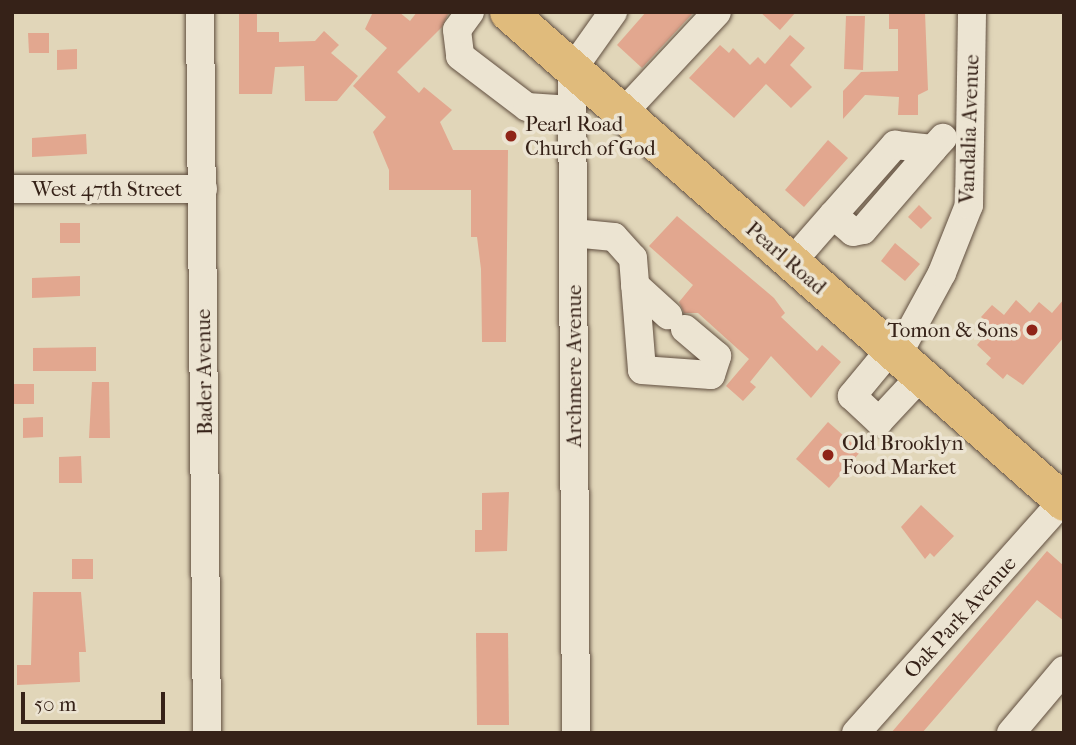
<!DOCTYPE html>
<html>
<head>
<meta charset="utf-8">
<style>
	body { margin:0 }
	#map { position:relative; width:1076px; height:745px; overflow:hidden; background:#e1d6b9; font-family:"IM FELL French Canon",serif }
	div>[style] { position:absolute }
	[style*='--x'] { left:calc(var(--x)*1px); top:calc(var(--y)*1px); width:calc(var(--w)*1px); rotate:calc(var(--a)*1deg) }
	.building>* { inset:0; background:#e2a78f }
	.roads { filter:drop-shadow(0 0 2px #614f40) drop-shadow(0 0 2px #614f40) }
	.minor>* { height:28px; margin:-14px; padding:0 14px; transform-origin:14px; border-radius:14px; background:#ece4d2 }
	.major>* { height:37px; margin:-18.5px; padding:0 18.5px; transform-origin:18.5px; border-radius:18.5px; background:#e0bb7c }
	.dots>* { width:19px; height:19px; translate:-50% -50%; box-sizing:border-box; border:4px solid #ece4d2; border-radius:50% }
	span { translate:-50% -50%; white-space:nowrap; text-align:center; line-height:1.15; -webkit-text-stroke:7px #ece4d2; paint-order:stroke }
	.poi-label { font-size:21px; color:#362218 }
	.left { translate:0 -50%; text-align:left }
	.right { translate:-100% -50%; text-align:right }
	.street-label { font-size:21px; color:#362218 }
	.frame { position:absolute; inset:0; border:14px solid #362218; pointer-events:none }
	.scale { position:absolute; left:21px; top:692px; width:144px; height:32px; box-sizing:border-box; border:4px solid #362218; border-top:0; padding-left:9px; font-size:21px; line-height:24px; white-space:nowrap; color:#362218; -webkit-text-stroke:5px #ece4d2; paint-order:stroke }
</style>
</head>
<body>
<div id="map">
	<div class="building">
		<div style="clip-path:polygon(239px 12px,257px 12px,257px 32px,279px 32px,279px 42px,315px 41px,324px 31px,339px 45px,331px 53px,358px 76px,337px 101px,305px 101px,304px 66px,275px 67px,272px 94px,239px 94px)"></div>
		<div style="clip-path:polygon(373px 12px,399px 12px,410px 21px,417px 12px,449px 12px,442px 27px,397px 72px,419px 93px,424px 87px,452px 110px,440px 122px,453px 150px,508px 150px,506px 342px,482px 342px,481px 269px,477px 237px,471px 237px,471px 190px,389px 190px,389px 170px,373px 132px,386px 117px,353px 86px,387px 48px,365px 29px)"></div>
		<div style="clip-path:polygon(646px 12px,694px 12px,642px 68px,617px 45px)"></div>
		<div style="clip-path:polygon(760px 12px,796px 12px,780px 30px)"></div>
		<div style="clip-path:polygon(889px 12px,925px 12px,928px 90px,918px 95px,918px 115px,898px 115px,899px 97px,865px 95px,843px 119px,843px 91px,861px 72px,898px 71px,898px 29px,889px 29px)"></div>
		<div style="clip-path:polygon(846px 16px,865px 16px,863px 70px,844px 69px)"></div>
		<div style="clip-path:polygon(28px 33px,49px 33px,49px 53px,29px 53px)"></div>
		<div style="clip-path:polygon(790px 35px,805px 48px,790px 65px,812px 87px,791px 108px,766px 84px,734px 118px,689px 78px,720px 45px,729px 53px,733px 48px,750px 65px,758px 57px,765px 64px)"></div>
		<div style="clip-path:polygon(77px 49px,77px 69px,57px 70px,57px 50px)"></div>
		<div style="clip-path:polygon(86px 134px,87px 154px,32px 157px,32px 138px)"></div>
		<div style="clip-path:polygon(828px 140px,848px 158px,804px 207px,785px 190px)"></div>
		<div style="clip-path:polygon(919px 205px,932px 218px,921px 229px,908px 217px)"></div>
		<div style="clip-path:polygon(677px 216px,774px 298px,785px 313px,781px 317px,817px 351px,822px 345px,841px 362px,811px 398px,771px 356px,750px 382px,756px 387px,743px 401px,726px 386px,749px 359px,698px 313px,684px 313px,679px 302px,693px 285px,649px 246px)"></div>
		<div style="clip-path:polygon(60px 223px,80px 223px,80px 243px,60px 243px)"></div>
		<div style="clip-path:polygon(895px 243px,920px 264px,905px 281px,881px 261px)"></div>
		<div style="clip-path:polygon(80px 276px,80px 296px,32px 298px,32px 278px)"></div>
		<div style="clip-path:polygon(1064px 299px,1064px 337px,1023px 385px,1007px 374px,1003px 379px,986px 364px,991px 358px,977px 345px,992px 327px,981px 317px,992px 305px,1004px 315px,1016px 300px,1030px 313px,1039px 302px,1052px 313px)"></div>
		<div style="clip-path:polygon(96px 347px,96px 371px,33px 371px,33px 348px)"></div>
		<div style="clip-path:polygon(92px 382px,109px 382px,110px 438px,89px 438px)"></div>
		<div style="clip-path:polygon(13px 384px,34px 384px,34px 404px,13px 404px)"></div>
		<div style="clip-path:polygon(43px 417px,43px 437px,23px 438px,23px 418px)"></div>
		<div style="clip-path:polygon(828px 422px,861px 451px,829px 488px,796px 459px)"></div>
		<div style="clip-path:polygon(81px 456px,82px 483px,59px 483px,59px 457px)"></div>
		<div style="clip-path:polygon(509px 492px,507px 551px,475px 552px,475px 530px,482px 530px,482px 493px)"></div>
		<div style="clip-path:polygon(921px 505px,954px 536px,934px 557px,930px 553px,925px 559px,901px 527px)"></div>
		<div style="clip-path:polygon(1047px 551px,1064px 566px,1064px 621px,1037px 600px,922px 733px,891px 733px)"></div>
		<div style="clip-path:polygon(72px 559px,93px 559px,93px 579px,72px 579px)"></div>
		<div style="clip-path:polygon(33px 592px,81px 592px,86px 652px,79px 652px,80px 682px,17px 685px,17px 665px,31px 665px)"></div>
		<div style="clip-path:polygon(476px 633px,508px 633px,509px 725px,477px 725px)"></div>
	</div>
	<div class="roads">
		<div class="minor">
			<div style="--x:200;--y:12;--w:721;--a:89.44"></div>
			<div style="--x:470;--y:12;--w:22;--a:126"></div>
			<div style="--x:457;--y:30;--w:26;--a:83"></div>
			<div style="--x:460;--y:56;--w:84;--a:37.3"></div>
			<div style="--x:527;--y:107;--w:45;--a:3.8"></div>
			<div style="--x:622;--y:114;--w:139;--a:-47"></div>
			<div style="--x:12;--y:189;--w:191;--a:0"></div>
			<div style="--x:833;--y:215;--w:94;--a:-48.5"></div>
			<div style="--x:895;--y:145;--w:38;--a:6"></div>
			<div style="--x:933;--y:149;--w:15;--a:-48"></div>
			<div style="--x:573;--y:233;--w:41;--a:5.6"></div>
			<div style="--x:614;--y:237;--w:28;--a:48"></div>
			<div style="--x:633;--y:258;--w:112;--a:85.4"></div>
			<div style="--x:642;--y:370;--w:69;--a:4.1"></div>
			<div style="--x:711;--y:375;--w:20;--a:-72"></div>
			<div style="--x:717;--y:356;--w:42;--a:-139.8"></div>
			<div style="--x:791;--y:263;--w:64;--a:-48.8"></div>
			<div style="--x:833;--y:215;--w:26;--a:40"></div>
			<div style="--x:853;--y:232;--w:10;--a:-11"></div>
			<div style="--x:863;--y:230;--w:107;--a:-49.2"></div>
			<div style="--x:635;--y:285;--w:45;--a:42.3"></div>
			<div style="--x:890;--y:350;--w:60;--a:129.6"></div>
			<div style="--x:852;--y:396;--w:37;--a:43"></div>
			<div style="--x:879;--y:421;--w:62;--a:-47"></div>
			<div style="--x:897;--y:356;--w:94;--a:-61.5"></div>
			<div style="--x:942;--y:273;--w:73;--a:-68.3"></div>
			<div style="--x:969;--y:205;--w:193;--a:-89.1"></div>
			<div style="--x:576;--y:733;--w:663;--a:-90.35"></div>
			<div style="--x:572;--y:70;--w:71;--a:-54.7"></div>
			<div style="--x:856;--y:733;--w:311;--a:-48.3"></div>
			<div style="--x:1011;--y:733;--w:82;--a:-49.9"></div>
		</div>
		<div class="major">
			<div style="--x:508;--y:12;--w:741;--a:41.39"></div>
		</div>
	</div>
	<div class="dots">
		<div style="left:511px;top:136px;background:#8f2418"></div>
		<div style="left:1032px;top:330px;background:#8f2418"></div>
		<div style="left:828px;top:455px;background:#8f2418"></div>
	</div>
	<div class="poi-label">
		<span class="left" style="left:525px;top:136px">Pearl Road<br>Church of God</span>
		<span class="right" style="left:1018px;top:330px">Tomon &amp; Sons</span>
		<span class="left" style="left:842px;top:455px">Old Brooklyn<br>Food Market</span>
	</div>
	<div class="street-label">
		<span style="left:969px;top:129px;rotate:-88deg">Vandalia Avenue</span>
		<span style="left:107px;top:189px">West 47th Street</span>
		<span style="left:786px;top:258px;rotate:41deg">Pearl Road</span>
		<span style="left:574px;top:366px;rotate:-90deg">Archmere Avenue</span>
		<span style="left:204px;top:372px;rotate:-91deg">Bader Avenue</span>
		<span style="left:960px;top:617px;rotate:-48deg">Oak Park Avenue</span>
	</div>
	<div class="frame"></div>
	<div class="scale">50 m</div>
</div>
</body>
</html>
